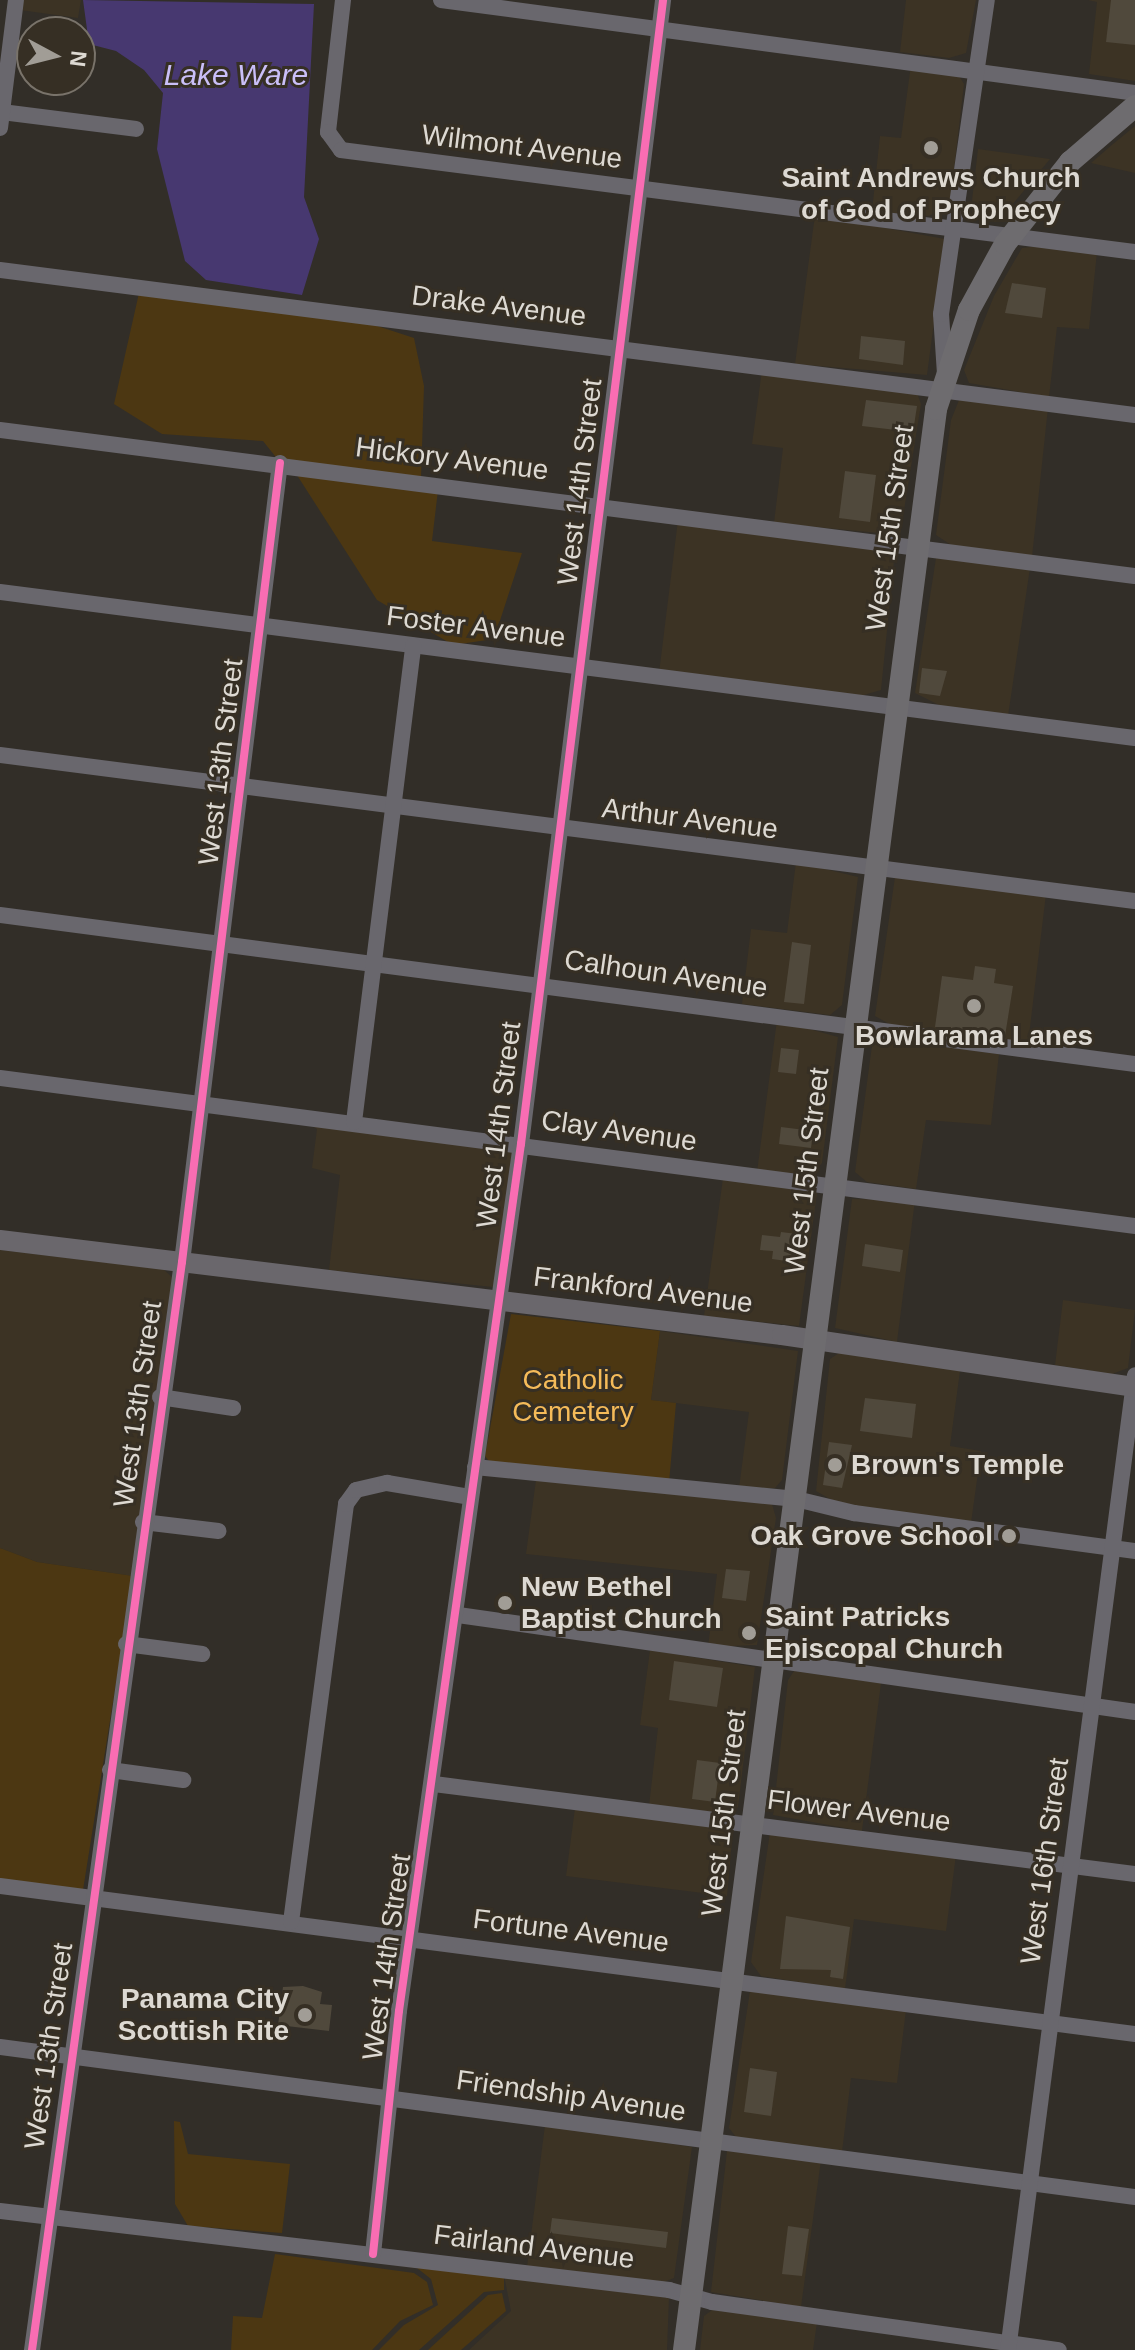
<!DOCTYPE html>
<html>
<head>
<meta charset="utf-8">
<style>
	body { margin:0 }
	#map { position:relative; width:1135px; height:2350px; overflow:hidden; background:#322e28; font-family:Arial,sans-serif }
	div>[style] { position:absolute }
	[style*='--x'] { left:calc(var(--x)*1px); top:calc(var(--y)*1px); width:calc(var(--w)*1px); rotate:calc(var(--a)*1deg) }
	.built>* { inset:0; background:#3c3324 }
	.green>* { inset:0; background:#4c3712 }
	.water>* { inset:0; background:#473870 }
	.building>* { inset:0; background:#50493c }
	.minor>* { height:16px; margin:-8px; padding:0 8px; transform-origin:8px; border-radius:8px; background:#69676d }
	.major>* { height:20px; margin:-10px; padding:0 10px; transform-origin:10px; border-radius:10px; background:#6a676c }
	.highway>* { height:22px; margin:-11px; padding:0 11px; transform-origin:11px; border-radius:11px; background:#6e6c6f }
	.cycleway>* { height:8px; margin:-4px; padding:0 4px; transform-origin:4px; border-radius:4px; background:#f96db3 }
	.dots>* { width:22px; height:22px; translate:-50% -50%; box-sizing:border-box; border:4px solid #362f24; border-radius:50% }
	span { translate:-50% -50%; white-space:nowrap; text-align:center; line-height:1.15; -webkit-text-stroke:6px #362f24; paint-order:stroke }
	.street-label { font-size:28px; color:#ddd9d2 }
	.poi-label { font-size:28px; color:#ddd9d2; font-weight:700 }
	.left { translate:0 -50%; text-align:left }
	.right { translate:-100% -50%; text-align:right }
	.park-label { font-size:28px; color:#f5bb59 }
	.water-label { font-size:30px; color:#cabff8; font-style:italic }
	.north { position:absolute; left:16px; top:16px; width:80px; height:80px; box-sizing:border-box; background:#362f24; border:2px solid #79736a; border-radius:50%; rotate:97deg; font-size:22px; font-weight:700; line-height:32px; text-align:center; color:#ddd9d2 }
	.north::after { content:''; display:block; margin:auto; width:28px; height:36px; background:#a19d96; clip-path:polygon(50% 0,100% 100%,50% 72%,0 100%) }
</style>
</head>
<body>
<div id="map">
	<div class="built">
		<div style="clip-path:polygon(21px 0,81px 0,78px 18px,20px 10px)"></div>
		<div style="clip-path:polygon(906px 0,976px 0,966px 53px,949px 58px,900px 52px)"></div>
		<div style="clip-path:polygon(1088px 0,1135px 0,1135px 81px,1089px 74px,1097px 2px)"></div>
		<div style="clip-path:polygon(911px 65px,959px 76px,964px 84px,950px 203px,929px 216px,872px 211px,880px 136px,901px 138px)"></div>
		<div style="clip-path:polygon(1135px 126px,1135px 173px,1091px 163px,1113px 144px)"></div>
		<div style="clip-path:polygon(978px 149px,1050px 159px,998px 222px,979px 220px,971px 209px)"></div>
		<div style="clip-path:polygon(815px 215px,945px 239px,927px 375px,795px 364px)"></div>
		<div style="clip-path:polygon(1039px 246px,1097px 252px,1089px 329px,1057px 327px,1049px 397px,969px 383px,964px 370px,994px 296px,1022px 248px)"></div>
		<div style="clip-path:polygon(762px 370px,917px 393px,921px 404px,900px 535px,774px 523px,783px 448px,752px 444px)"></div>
		<div style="clip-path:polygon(959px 400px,1048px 408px,1032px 557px,951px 545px,936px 535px,951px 420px)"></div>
		<div style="clip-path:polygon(678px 520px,895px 551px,881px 690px,857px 697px,659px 673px)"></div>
		<div style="clip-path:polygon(936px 558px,1030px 568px,1008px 716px,947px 709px,915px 693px)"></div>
		<div style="clip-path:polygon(796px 862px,858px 877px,842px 1005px,830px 1015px,742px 1004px,751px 929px,787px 933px)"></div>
		<div style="clip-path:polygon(895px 877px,1046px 894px,1028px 1044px,893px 1026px,875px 1016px)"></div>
		<div style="clip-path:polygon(777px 1020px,838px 1037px,822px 1163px,812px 1174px,757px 1172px)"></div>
		<div style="clip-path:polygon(873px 1038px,999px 1054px,991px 1125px,926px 1120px,916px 1189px,867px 1182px,855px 1172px)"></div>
		<div style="clip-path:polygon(310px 1124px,514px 1149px,493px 1287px,329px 1270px,340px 1175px,312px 1168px,317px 1129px)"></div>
		<div style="clip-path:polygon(723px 1178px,817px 1193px,799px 1326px,704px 1316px)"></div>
		<div style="clip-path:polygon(852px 1199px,915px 1200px,897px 1342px,835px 1328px)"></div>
		<div style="clip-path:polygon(0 1250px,163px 1269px,172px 1277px,133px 1576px,37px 1562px,0 1548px)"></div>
		<div style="clip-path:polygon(1063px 1300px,1135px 1310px,1128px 1368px,1112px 1374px,1055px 1365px)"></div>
		<div style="clip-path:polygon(660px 1331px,798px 1351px,782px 1480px,775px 1488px,739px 1488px,749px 1412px,651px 1400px)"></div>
		<div style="clip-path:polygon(839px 1353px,960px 1371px,950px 1446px,981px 1451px,971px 1523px,839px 1504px,816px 1491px,830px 1359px)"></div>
		<div style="clip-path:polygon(536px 1480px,772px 1504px,776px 1518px,757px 1645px,708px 1647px,717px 1574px,526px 1554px)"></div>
		<div style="clip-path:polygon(650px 1650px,755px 1667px,738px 1807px,730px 1816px,649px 1806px,658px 1728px,640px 1725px)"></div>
		<div style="clip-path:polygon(794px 1671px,881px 1683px,862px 1831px,773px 1815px,788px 1680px)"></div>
		<div style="clip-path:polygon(575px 1808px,733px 1830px,727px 1896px,566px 1876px)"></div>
		<div style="clip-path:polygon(770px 1832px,956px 1855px,946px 1931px,854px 1919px,845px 1989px,761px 1976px,751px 1962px)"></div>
		<div style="clip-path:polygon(750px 1991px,906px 2010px,897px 2083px,851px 2078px,842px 2152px,736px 2137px,729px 2128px)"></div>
		<div style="clip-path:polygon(545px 2125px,692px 2147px,674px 2278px,661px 2283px,527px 2267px)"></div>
		<div style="clip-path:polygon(727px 2151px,821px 2160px,801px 2307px,711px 2292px)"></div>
		<div style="clip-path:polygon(504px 2275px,669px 2297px,667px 2350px,469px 2350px,511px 2311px)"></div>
		<div style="clip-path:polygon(712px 2310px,817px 2322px,813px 2350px,700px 2350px,704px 2316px)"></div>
	</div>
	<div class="green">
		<div style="clip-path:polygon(139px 293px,359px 320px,414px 338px,424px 386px,421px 478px,279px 461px,263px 441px,162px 434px,114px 404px)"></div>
		<div style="clip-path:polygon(295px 472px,438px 490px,432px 541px,522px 553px,494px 639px,453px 645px,377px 600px)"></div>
		<div style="clip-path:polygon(511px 1314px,660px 1331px,651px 1400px,676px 1403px,669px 1483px,492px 1465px,485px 1456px)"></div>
		<div style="clip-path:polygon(0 1548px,37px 1562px,133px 1576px,83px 1890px,0 1881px)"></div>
		<div style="clip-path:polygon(174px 2121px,180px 2122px,188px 2154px,290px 2164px,282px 2233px,188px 2226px,175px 2204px)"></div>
		<div style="clip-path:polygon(275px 2254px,414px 2273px,427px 2282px,433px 2305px,400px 2321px,372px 2350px,231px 2350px,233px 2316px,262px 2318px)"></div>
		<div style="clip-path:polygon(310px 2254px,504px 2275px,504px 2290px,484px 2292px,419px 2350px,379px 2350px,404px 2325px,438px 2305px,431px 2279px,417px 2268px)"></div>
		<div style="clip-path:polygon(502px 2293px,506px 2311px,461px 2350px,428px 2350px,488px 2295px)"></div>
	</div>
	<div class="water">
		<div style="clip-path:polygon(83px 0,314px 4px,304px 197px,319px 239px,302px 295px,206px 280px,185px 261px,157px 149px,163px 93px,144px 70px,116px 51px,89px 44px)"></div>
	</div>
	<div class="building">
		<div style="clip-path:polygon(1111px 0,1135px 0,1135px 45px,1106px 42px)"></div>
		<div style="clip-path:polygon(1012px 283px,1046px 288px,1042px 318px,1005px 313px)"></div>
		<div style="clip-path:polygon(861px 336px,905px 341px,903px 365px,859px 359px)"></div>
		<div style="clip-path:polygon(866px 400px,917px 406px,913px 432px,862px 426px)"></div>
		<div style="clip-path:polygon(845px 471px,876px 475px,870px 522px,839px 518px)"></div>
		<div style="clip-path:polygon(922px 668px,947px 671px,940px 696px,919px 693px)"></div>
		<div style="clip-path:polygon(792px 942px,811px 945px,804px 1004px,784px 1002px)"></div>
		<div style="clip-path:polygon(975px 966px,996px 969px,994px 983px,1013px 986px,1005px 1036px,935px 1027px,942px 976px,973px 980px)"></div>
		<div style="clip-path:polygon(781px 1048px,799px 1050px,796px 1074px,778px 1072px)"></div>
		<div style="clip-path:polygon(781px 1127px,813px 1131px,811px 1148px,779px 1144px)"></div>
		<div style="clip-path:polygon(781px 1232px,805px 1235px,801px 1263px,772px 1259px,773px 1251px,760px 1250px,762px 1235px,780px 1237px)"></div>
		<div style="clip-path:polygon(865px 1244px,903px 1250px,900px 1272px,862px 1266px)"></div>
		<div style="clip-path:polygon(865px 1398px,916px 1404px,912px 1438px,860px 1431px)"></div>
		<div style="clip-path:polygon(829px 1442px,852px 1445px,842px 1488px,823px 1485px)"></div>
		<div style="clip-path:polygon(726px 1569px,750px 1571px,746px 1601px,722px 1598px)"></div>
		<div style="clip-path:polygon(674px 1661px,723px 1668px,717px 1707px,669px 1700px)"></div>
		<div style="clip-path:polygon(697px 1760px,720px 1763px,715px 1802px,692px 1799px)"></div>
		<div style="clip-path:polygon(786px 1916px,850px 1927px,843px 1979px,830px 1977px,831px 1970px,780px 1969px)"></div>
		<div style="clip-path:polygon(303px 1986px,322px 1992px,320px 2004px,332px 2005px,329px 2031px,278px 2025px,283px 1987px)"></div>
		<div style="clip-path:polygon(750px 2068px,777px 2072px,771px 2116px,744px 2112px)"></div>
		<div style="clip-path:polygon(552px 2218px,668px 2232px,666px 2248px,550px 2233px)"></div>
		<div style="clip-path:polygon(788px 2226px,809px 2229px,802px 2276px,782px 2274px)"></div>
	</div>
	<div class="minor">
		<div style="--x:343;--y:0;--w:133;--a:96.5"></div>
		<div style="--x:328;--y:132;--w:22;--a:54"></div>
		<div style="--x:341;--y:150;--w:801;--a:7.32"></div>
		<div style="--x:441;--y:0;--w:700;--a:7.63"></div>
		<div style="--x:2;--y:112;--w:135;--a:7.2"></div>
		<div style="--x:0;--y:128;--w:129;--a:-82.9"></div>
		<div style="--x:0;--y:270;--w:1144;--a:7.28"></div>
		<div style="--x:945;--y:374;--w:60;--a:-93.8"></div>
		<div style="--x:941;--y:314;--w:317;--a:-81.7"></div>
		<div style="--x:0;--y:430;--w:1144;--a:7.33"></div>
		<div style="--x:0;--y:592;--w:1144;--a:7.33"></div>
		<div style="--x:0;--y:755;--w:1144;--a:7.33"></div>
		<div style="--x:0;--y:915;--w:1145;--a:7.48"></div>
		<div style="--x:0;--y:1078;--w:1145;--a:7.43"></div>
		<div style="--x:354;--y:1122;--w:480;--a:-82.9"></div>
		<div style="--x:160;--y:1397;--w:74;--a:8.6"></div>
		<div style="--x:475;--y:1467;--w:323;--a:5.7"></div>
		<div style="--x:796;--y:1499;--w:60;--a:13.6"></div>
		<div style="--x:854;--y:1513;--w:284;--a:7.7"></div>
		<div style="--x:143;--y:1522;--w:76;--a:6.8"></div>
		<div style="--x:458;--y:1615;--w:684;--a:8.15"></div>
		<div style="--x:126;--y:1644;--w:77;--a:7.5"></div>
		<div style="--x:110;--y:1770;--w:74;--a:7.8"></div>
		<div style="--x:434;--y:1784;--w:707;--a:7.32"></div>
		<div style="--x:0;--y:1886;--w:1145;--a:7.43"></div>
		<div style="--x:291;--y:1922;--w:422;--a:-82.5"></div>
		<div style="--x:346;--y:1504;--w:17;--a:-54"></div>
		<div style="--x:356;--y:1490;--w:32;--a:-13"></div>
		<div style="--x:387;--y:1483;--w:85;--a:9.5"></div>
		<div style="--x:0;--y:2047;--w:1145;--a:7.53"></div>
		<div style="--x:0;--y:2211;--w:674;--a:6.73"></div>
		<div style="--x:669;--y:2290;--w:45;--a:15.6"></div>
		<div style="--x:712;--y:2302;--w:350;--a:7.9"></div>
		<div style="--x:373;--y:2254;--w:244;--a:-83.9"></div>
		<div style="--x:399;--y:2011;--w:876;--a:-81.99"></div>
		<div style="--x:521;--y:1144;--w:1153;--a:-82.92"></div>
		<div style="--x:32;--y:2350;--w:1098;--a:-82.15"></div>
		<div style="--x:182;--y:1262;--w:805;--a:-83.01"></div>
		<div style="--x:1008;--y:2350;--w:983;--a:-82.58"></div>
	</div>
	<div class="major">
		<div style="--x:0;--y:1240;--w:788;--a:6.93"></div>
		<div style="--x:782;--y:1335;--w:357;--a:8.4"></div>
	</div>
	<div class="highway">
		<div style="--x:684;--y:2350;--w:1957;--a:-82.6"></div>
		<div style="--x:936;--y:409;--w:104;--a:-71.6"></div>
		<div style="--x:969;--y:310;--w:75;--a:-61.4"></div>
		<div style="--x:1005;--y:244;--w:105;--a:-51.6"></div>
		<div style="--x:1070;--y:162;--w:86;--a:-40.7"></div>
	</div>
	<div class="cycleway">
		<div style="--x:373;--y:2254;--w:244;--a:-83.9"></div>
		<div style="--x:399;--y:2011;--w:876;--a:-81.99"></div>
		<div style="--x:521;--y:1144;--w:1153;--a:-82.92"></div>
		<div style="--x:32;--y:2350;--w:1098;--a:-82.15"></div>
		<div style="--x:182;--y:1262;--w:805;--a:-83.01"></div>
	</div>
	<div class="dots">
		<div style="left:931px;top:148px;background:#a19d96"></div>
		<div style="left:974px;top:1006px;background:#a19d96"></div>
		<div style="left:835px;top:1465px;background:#a19d96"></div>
		<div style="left:1009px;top:1536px;background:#a19d96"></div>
		<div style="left:505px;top:1603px;background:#a19d96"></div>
		<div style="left:749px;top:1633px;background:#a19d96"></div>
		<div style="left:305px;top:2015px;background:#a19d96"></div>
	</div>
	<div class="street-label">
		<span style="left:522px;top:147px;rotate:7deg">Wilmont Avenue</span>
		<span style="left:499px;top:306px;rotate:7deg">Drake Avenue</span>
		<span style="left:452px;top:459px;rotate:7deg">Hickory Avenue</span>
		<span style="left:580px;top:482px;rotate:-83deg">West 14th Street</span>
		<span style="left:890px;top:528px;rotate:-82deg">West 15th Street</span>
		<span style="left:476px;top:627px;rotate:7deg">Foster Avenue</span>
		<span style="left:221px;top:762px;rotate:-83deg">West 13th Street</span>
		<span style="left:690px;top:819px;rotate:7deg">Arthur Avenue</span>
		<span style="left:666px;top:974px;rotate:8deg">Calhoun Avenue</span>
		<span style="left:499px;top:1125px;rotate:-83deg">West 14th Street</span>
		<span style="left:619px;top:1131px;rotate:8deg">Clay Avenue</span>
		<span style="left:807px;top:1171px;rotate:-83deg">West 15th Street</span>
		<span style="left:643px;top:1290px;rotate:7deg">Frankford Avenue</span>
		<span style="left:138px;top:1404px;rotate:-82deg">West 13th Street</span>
		<span style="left:859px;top:1811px;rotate:7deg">Flower Avenue</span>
		<span style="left:724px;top:1813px;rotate:-83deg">West 15th Street</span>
		<span style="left:1045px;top:1861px;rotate:-82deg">West 16th Street</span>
		<span style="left:571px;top:1931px;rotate:7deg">Fortune Avenue</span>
		<span style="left:387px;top:1957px;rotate:-82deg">West 14th Street</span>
		<span style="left:49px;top:2046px;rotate:-82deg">West 13th Street</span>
		<span style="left:571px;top:2096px;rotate:8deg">Friendship Avenue</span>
		<span style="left:534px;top:2247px;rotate:7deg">Fairland Avenue</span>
	</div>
	<div class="poi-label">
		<span style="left:931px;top:194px">Saint Andrews Church<br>of God of Prophecy</span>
		<span style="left:974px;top:1036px">Bowlarama Lanes</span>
		<span class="left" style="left:851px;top:1465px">Brown's Temple</span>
		<span class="right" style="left:993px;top:1536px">Oak Grove School</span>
		<span class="left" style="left:521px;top:1603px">New Bethel<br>Baptist Church</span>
		<span class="left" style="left:765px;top:1633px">Saint Patricks<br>Episcopal Church</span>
		<span class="right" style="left:289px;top:2015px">Panama City<br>Scottish Rite</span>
	</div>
	<div class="park-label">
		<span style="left:573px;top:1396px">Catholic<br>Cemetery</span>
	</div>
	<div class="water-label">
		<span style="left:236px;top:75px">Lake Ware</span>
	</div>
	<div class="north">N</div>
</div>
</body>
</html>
